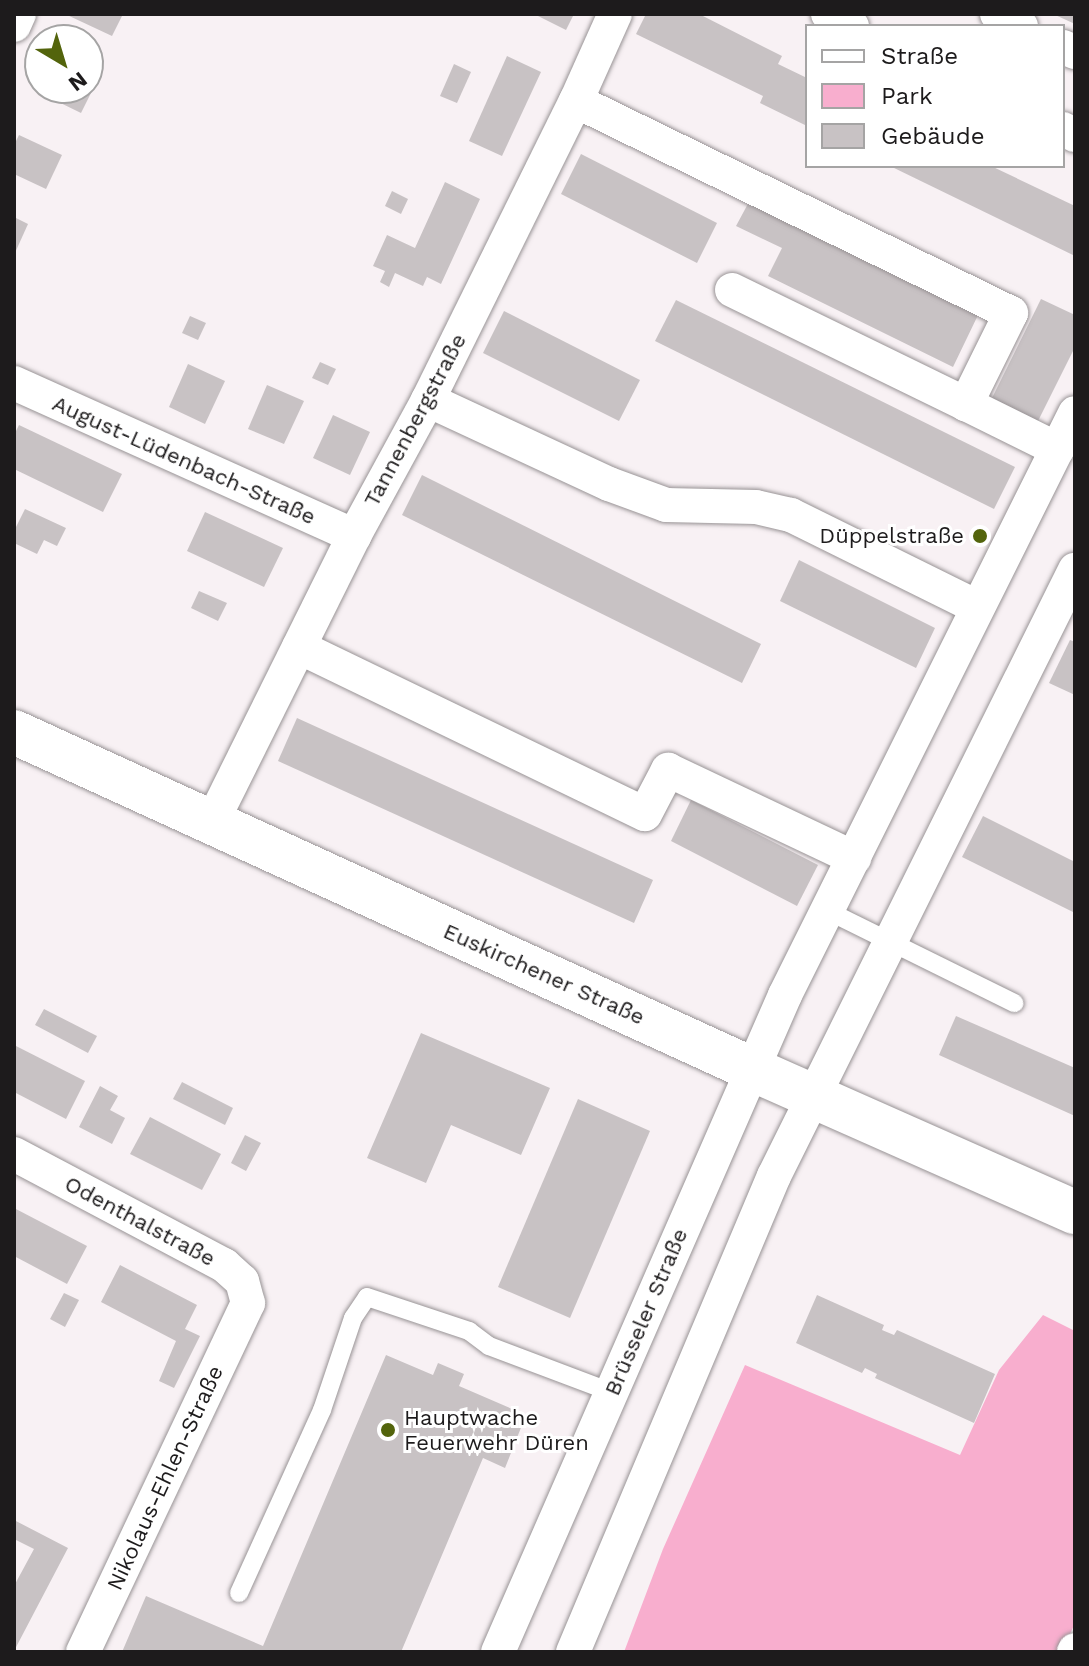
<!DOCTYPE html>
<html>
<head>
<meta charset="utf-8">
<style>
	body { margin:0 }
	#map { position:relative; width:1089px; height:1666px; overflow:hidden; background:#f8f1f4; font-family:"Work Sans",sans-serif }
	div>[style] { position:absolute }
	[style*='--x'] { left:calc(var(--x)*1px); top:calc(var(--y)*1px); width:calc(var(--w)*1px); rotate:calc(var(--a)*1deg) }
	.green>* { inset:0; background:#f8aece }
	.building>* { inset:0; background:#c8c2c4 }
	.roads { filter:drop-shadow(0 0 2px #989395) drop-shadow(0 0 2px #989395) }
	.service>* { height:18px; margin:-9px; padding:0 9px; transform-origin:9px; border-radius:9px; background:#fff }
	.minor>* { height:34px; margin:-17px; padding:0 17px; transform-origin:17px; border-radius:17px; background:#fff }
	.tertiary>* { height:44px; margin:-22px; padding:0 22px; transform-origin:22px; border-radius:22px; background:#fff }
	.dots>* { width:22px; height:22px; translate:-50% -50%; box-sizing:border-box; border:4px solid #fff; border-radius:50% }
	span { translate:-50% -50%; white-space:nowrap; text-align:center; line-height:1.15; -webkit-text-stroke:6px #fff; paint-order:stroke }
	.street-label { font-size:22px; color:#1d1b1c }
	.poi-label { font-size:22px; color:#1d1b1c }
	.right { translate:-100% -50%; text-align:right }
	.left { translate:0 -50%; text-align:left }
	.frame { position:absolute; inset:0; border:16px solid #1d1b1c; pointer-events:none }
	.legend { position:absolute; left:805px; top:24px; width:260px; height:144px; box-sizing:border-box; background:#fff; border:2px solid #a5a4a4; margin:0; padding:10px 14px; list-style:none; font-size:24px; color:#1d1b1c }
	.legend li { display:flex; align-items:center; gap:16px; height:40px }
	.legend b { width:40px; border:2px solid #a5a4a4 }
	.north { position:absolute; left:24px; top:24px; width:80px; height:80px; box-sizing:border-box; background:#fff; border:2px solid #a5a4a4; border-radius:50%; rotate:142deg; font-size:22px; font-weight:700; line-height:32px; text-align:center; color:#1d1b1c }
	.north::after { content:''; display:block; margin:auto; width:28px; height:36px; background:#53640c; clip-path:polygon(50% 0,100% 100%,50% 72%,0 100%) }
</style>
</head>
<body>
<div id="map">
	<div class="green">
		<div style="clip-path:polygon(1043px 1315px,1075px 1331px,1075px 1623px,1062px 1652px,624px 1652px,663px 1549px,745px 1365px,960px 1455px,999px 1370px)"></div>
	</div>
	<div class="building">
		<div style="clip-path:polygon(65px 14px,123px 14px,112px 36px)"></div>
		<div style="clip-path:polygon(534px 14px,574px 14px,566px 30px)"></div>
		<div style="clip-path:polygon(646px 14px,699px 14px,782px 56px,778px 64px,807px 78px,807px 126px,760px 103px,763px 96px,636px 34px)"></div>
		<div style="clip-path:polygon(1053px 14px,1075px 14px,1075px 24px)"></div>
		<div style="clip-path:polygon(507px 56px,541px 72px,502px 156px,469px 141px)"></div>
		<div style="clip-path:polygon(454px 64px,471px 72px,457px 103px,440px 96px)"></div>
		<div style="clip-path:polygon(88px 74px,98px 79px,81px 113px,38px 92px,40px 88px,88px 88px)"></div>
		<div style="clip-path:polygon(19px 135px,62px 155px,46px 189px,14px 174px,14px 145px)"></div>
		<div style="clip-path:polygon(581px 154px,717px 223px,697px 263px,561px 194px)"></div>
		<div style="clip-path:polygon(890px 166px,991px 166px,1075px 206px,1075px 256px)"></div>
		<div style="clip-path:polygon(445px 182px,480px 199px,441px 284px,427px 277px,423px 286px,395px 273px,389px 287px,380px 282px,385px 271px,373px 266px,387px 235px,415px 248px)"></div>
		<div style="clip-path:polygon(392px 191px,408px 199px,401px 214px,385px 206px)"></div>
		<div style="clip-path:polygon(750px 200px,979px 313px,953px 367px,768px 276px,782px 248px,736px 226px)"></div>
		<div style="clip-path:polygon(14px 217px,28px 224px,14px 255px)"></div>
		<div style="clip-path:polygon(1041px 299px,1075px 315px,1075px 347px,1038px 421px,992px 398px)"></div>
		<div style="clip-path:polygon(676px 300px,1015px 467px,994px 509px,655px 341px)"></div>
		<div style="clip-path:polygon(504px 311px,640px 380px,619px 421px,483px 353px)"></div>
		<div style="clip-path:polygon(190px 316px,206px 323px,198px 340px,182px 333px)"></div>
		<div style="clip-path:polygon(320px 362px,336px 369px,328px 385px,312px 378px)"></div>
		<div style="clip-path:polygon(188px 364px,225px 381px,205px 424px,169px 407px)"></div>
		<div style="clip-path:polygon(267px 385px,304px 401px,284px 444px,248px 429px)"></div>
		<div style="clip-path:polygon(333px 415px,370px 432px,350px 475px,313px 458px)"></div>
		<div style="clip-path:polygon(19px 425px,122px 474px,103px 512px,14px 469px,14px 435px)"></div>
		<div style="clip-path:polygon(422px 475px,761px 644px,742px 683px,402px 515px)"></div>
		<div style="clip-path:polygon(25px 509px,66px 528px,57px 546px,44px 540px,37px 554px,14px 543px,14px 531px)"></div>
		<div style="clip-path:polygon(205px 512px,283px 548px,264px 587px,187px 551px)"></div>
		<div style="clip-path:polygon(799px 560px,935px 628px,916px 668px,780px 601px)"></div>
		<div style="clip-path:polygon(199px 591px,227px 603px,218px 621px,191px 608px)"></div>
		<div style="clip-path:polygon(1070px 640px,1075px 642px,1075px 695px,1049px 683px)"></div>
		<div style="clip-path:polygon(297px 718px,653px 880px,634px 923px,278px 761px)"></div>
		<div style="clip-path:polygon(691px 800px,818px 865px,797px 906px,671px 841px)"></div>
		<div style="clip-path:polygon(983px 816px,1075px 862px,1075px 913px,962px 857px)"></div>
		<div style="clip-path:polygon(44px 1009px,97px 1036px,88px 1053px,35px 1025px)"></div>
		<div style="clip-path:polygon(956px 1016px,1075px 1068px,1075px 1116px,939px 1055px)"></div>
		<div style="clip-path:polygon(421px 1033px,550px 1088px,521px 1155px,451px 1125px,426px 1183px,367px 1158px)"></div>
		<div style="clip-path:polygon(14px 1045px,85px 1081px,66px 1119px,14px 1092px)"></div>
		<div style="clip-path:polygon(182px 1082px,233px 1108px,225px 1125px,173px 1099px)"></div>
		<div style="clip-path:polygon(100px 1086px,118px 1096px,110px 1110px,125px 1118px,112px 1144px,79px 1127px)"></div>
		<div style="clip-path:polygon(578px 1099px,650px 1131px,570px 1318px,498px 1287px)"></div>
		<div style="clip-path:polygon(150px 1117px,221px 1154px,202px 1190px,130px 1154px)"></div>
		<div style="clip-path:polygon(245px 1135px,261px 1143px,246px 1171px,231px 1163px)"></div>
		<div style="clip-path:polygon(14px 1208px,87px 1246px,67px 1284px,14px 1256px)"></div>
		<div style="clip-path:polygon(120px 1265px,197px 1305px,185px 1329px,200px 1336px,174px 1388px,159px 1381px,176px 1341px,101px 1302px)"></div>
		<div style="clip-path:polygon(64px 1293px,79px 1300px,65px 1327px,50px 1319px)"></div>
		<div style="clip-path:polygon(817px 1295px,884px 1325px,882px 1330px,894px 1335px,897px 1330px,995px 1374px,974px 1423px,875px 1378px,877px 1374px,865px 1368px,862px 1373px,796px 1343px)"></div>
		<div style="clip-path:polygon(386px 1355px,433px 1375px,438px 1363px,464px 1374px,459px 1386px,526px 1415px,505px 1468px,483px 1458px,401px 1652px,122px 1652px,146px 1596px,263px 1646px)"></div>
		<div style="clip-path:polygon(14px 1520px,68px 1548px,14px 1651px,14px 1586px,34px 1549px,14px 1539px)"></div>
	</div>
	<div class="roads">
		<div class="service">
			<div style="--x:828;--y:911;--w:208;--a:26.3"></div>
			<div style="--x:239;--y:1593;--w:201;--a:-65.6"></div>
			<div style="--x:322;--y:1410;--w:97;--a:-71.4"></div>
			<div style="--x:353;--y:1318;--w:25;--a:-56"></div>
			<div style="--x:367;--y:1297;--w:108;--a:18.4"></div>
			<div style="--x:469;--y:1331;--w:25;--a:37"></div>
			<div style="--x:489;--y:1346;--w:130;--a:20.7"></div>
		</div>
		<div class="minor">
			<div style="--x:828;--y:14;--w:27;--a:27"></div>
			<div style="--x:997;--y:14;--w:27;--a:27"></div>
			<div style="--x:14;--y:25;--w:12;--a:-66"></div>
			<div style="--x:1063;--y:47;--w:13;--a:23"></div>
			<div style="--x:576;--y:101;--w:484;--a:26"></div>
			<div style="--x:1011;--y:313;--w:102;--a:116.3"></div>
			<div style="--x:966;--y:404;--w:102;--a:26.3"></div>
			<div style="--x:1063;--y:129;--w:13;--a:27"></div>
			<div style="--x:732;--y:290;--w:260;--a:26"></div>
			<div style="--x:14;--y:383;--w:373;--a:24.2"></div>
			<div style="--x:428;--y:400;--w:200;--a:24.9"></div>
			<div style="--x:609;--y:484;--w:61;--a:20.2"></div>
			<div style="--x:666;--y:505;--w:90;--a:1.3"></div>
			<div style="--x:756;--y:507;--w:36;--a:13"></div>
			<div style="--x:791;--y:515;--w:208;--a:26.3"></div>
			<div style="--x:299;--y:647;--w:384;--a:25.8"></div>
			<div style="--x:645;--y:814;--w:50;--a:-62.4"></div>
			<div style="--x:668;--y:770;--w:206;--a:25.3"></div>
			<div style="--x:211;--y:824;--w:322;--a:-63.6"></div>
			<div style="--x:354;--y:536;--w:155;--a:-61.4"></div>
			<div style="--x:428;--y:400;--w:334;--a:-63.7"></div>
			<div style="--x:576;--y:101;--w:95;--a:-65.9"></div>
			<div style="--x:14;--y:1154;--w:238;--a:27.9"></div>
			<div style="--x:224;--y:1265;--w:24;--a:42"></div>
			<div style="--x:242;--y:1281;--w:23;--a:75"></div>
			<div style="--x:248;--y:1303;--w:386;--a:115.3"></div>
			<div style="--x:498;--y:1652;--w:717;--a:-66.4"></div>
			<div style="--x:785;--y:995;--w:650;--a:-63.51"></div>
			<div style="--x:573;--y:1652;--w:517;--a:-67.11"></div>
			<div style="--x:774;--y:1176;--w:677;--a:-63.59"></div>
			<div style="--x:1074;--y:1652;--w:2;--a:-63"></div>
		</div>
		<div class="tertiary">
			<div style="--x:14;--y:732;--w:814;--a:24.55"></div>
			<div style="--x:754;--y:1070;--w:351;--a:23.9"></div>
		</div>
	</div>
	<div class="dots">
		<div style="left:980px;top:536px;background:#53640c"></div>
		<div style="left:388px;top:1430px;background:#53640c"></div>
	</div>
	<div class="street-label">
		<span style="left:415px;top:420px;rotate:-62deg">Tannenbergstraße</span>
		<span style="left:184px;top:460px;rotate:24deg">August-Lüdenbach-Straße</span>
		<span style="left:544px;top:974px;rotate:24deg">Euskirchener Straße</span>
		<span style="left:140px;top:1221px;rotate:28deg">Odenthalstraße</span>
		<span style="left:646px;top:1312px;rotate:-67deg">Brüsseler Straße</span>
		<span style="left:165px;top:1478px;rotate:-65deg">Nikolaus-Ehlen-Straße</span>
	</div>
	<div class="poi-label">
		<span class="right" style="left:964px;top:536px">Düppelstraße</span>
		<span class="left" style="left:404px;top:1430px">Hauptwache<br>Feuerwehr Düren</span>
	</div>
	<div class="frame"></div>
	<ul class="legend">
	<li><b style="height:10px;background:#fff"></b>Straße</li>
	<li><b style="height:22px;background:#f8aece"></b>Park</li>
	<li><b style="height:22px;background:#c8c2c4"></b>Gebäude</li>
	</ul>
	<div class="north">N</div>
</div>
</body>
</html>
